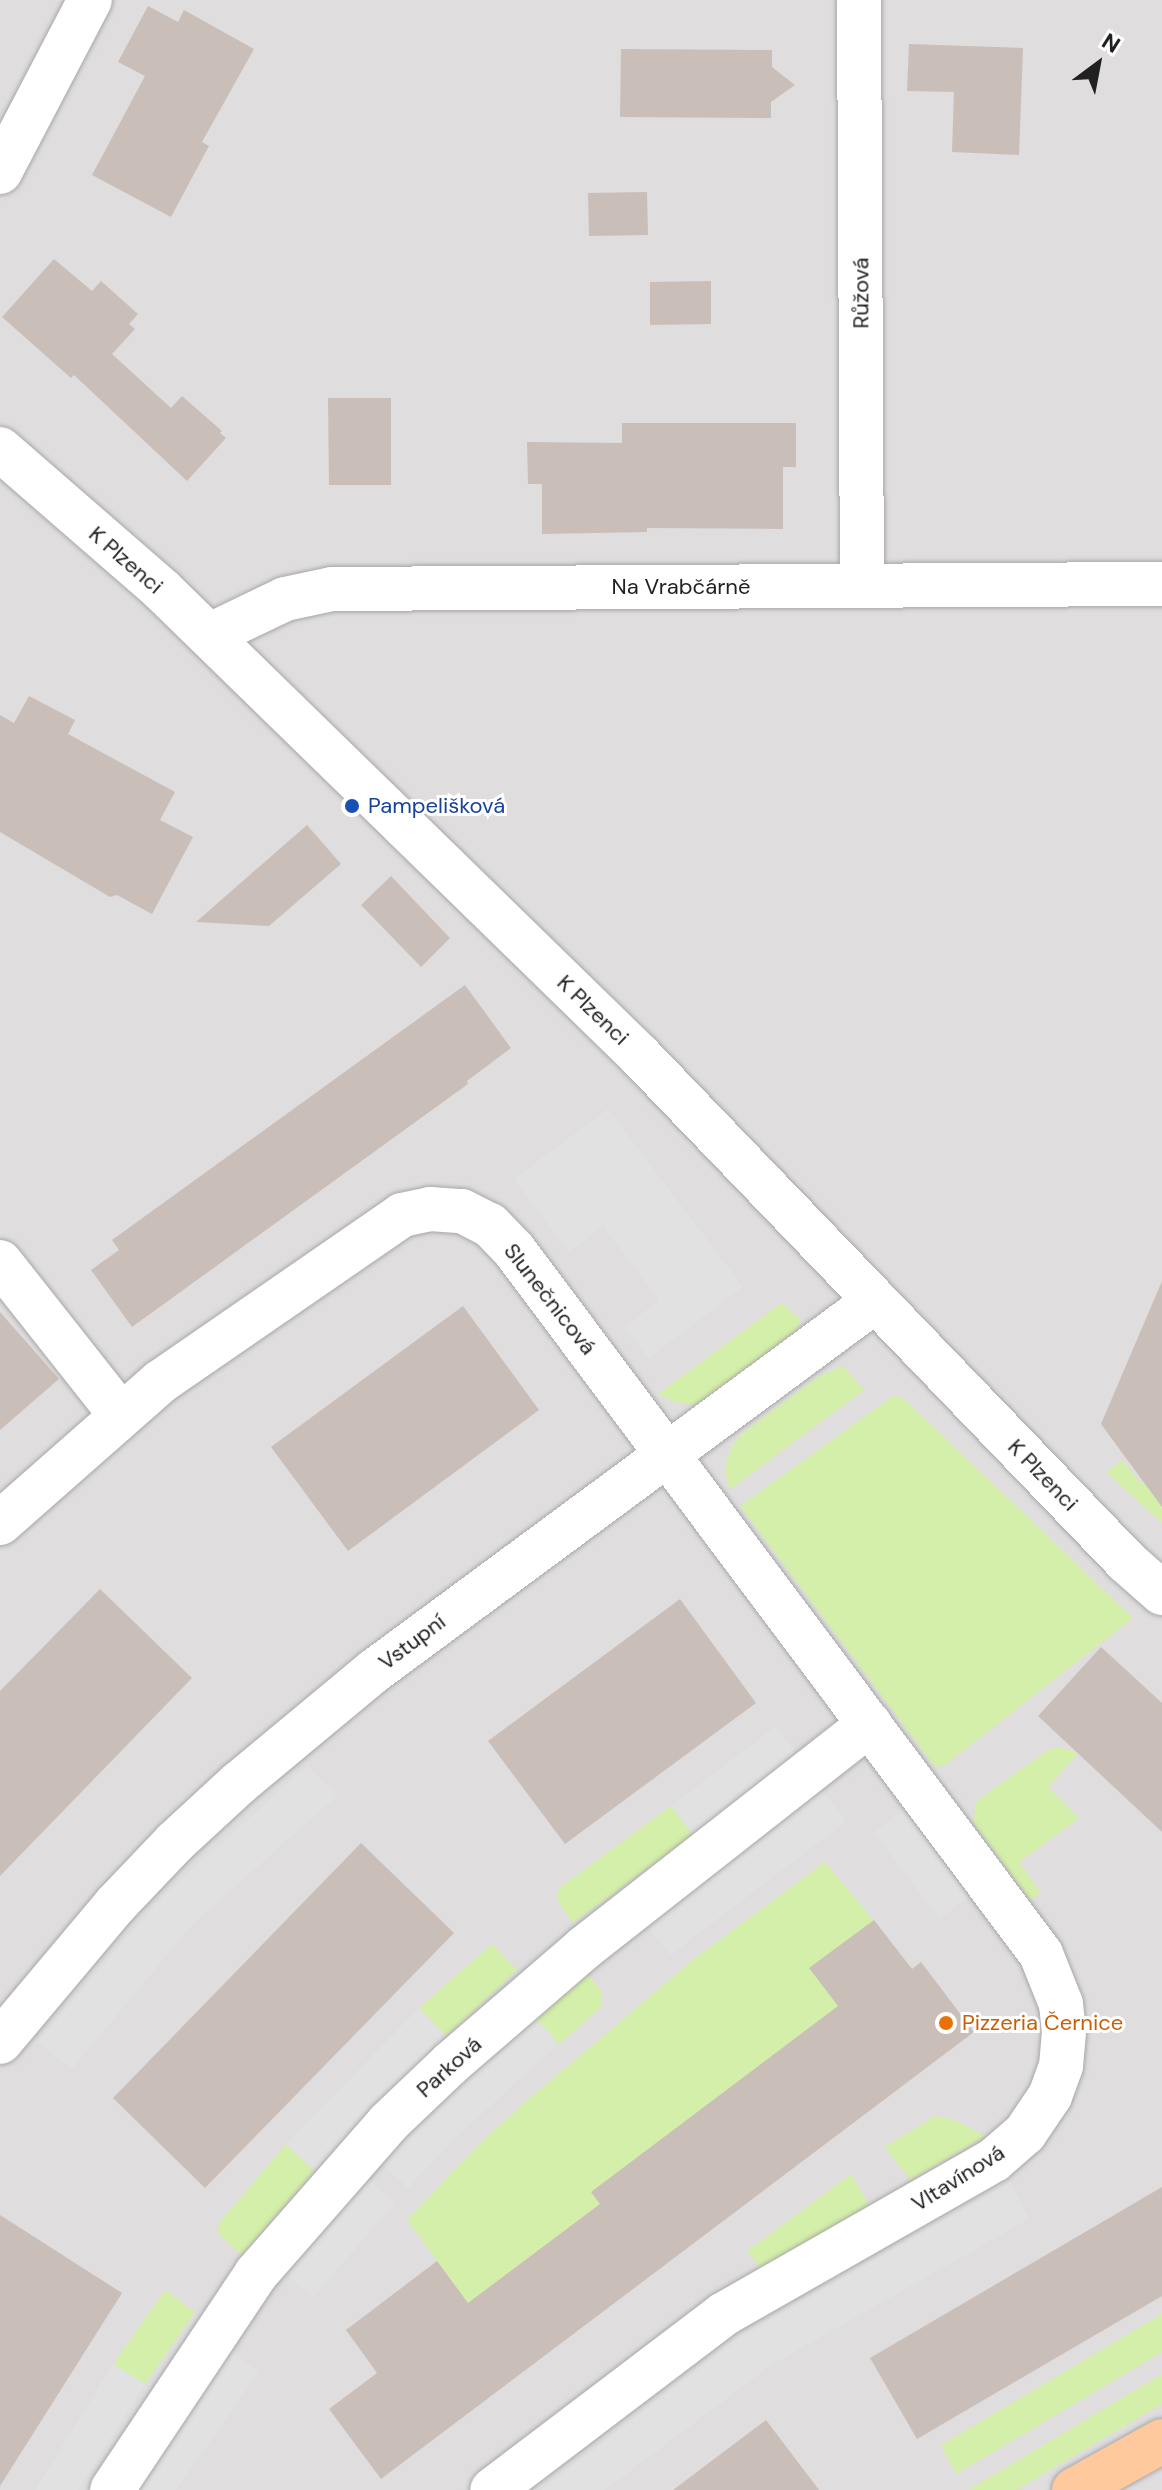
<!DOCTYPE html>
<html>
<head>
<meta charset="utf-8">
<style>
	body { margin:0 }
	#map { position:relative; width:1162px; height:2490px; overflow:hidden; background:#f2ece6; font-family:"DM Sans",sans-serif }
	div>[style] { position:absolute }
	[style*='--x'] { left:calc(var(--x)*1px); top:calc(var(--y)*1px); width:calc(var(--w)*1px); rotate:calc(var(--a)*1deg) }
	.residential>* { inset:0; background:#dfddde }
	.grass>* { inset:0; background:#d4efa9 }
	.parking>* { inset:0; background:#e1e1e1 }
	.building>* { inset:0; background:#cabeb9 }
	.roads { filter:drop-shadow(0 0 2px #a8a8a8) drop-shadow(0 0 2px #a8a8a8) }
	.minor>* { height:44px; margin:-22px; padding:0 22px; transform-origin:22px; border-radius:22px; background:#fff }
	.major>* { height:44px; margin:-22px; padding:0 22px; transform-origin:22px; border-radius:22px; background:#ffc99e }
	.dots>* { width:22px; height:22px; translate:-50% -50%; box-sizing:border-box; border:4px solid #fff; border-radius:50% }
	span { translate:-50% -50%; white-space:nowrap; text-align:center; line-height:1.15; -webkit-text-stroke:6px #fff; paint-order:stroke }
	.street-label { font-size:22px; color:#212121 }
	.transit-label { font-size:22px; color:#164399 }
	.left { translate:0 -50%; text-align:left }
	.food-label { font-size:22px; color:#c56008 }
	.north { position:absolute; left:1058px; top:24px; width:80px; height:80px; -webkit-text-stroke:6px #fff; paint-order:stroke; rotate:32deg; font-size:22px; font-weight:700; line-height:32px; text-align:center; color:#212121 }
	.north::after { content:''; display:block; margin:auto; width:28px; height:36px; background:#212121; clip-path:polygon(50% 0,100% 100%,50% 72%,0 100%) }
</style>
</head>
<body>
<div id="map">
	<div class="residential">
		<div style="clip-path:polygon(0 0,1162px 0,1162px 2490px,0 2490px)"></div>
	</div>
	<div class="grass">
		<div style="clip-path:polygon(781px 1303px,801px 1320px,794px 1334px,717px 1398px,695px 1405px,675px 1402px,658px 1394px)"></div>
		<div style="clip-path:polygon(843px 1366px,864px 1390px,729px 1490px,725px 1467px,731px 1448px,742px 1433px,819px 1376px)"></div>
		<div style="clip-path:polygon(893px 1396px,903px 1398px,1133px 1618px,946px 1764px,935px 1767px,740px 1506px)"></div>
		<div style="clip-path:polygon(1122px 1460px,1141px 1484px,1162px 1481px,1162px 1523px,1106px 1472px)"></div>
		<div style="clip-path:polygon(1061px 1747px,1078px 1753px,1048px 1787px,1079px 1818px,1019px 1862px,1041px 1893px,1030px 1900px,974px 1823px,975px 1802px,1048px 1750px)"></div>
		<div style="clip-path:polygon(671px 1806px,693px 1835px,573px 1923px,559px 1903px,557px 1892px,563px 1885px)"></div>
		<div style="clip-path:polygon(825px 1862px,874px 1921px,838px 2006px,591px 2192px,600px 2204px,468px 2303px,407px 2220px,476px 2147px,524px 2103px,695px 1958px)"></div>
		<div style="clip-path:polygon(492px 1944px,517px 1970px,446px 2036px,419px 2008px)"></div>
		<div style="clip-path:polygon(586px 1972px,602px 1992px,601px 2007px,559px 2044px,533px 2015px)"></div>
		<div style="clip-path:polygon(935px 2116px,955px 2120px,985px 2136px,911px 2180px,884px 2147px)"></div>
		<div style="clip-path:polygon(286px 2144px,314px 2171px,242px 2255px,218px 2234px,219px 2223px)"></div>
		<div style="clip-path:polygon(851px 2174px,869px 2205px,762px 2269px,747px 2251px)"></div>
		<div style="clip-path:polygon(165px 2290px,195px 2312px,145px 2384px,113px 2364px)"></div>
		<div style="clip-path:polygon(1162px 2314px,1162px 2352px,956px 2474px,941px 2445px)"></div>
		<div style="clip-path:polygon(1162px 2374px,1162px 2404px,1016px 2490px,968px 2490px)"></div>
	</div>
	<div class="parking">
		<div style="clip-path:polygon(608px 1109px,743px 1287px,649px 1358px,625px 1327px,659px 1300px,603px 1226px,569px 1252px,514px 1179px)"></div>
		<div style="clip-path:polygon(776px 1726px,799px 1756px,693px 1835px,671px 1806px)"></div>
		<div style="clip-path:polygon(308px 1765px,338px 1795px,191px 1926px,72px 2069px,37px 2042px,159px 1900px)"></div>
		<div style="clip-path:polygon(822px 1790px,846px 1822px,670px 1955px,646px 1925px)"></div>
		<div style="clip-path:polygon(903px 1810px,969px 1897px,939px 1919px,874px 1832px)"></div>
		<div style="clip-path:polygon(419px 2008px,446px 2036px,314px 2171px,286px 2144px)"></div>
		<div style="clip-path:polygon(533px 2015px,559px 2044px,457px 2136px,408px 2188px,380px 2162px,430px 2110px)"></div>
		<div style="clip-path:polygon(365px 2176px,395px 2203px,313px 2297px,283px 2272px)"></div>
		<div style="clip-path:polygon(1011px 2182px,1029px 2219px,770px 2366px,605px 2490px,541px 2490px,740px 2336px)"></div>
		<div style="clip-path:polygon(225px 2347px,259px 2372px,176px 2490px,126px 2490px)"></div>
		<div style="clip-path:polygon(113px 2364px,145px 2384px,78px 2490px,35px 2490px)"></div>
	</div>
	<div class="building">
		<div style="clip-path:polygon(148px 6px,178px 22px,184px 10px,254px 49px,202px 142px,209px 146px,171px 217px,92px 175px,145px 76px,118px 62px)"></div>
		<div style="clip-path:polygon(909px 44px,1023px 48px,1019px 155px,952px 152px,954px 92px,907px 91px)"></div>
		<div style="clip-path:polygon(621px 49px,772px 50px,772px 67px,795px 85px,771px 102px,771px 118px,620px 117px)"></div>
		<div style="clip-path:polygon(647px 192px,648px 235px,589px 236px,588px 193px)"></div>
		<div style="clip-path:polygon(54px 259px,92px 291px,101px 281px,138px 314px,129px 324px,135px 329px,112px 354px,171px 408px,182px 396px,222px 431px,220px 433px,226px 438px,187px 481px,74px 375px,71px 378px,2px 317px)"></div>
		<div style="clip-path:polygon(711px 281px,711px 324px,650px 325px,650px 282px)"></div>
		<div style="clip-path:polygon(328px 398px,391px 398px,391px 485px,329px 485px)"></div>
		<div style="clip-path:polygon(622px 423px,796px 423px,796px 467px,783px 467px,783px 529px,647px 528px,647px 532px,542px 534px,542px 484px,528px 484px,527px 442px,622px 443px)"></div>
		<div style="clip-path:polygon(29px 696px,75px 720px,68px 734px,175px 792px,160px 820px,193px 837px,152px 914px,117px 895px,110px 897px,0 832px,0 715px,14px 723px)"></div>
		<div style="clip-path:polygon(307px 825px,341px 864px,269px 926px,196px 922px)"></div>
		<div style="clip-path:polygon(391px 876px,450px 938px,421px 967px,361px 905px)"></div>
		<div style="clip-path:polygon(465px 985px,511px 1048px,467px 1081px,468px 1084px,132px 1327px,91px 1270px,119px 1250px,112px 1240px)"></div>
		<div style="clip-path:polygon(1162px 1281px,1162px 1507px,1101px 1424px)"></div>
		<div style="clip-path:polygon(463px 1306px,539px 1410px,348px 1551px,271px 1447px)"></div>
		<div style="clip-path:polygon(0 1312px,59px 1379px,0 1430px)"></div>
		<div style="clip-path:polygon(100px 1589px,192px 1678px,0 1876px,0 1691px)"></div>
		<div style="clip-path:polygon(680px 1599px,756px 1703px,565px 1844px,488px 1741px)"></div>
		<div style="clip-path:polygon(1101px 1647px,1162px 1703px,1162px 1832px,1038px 1716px)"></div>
		<div style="clip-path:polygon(361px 1843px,454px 1933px,205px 2188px,113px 2098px)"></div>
		<div style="clip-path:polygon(874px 1920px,912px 1969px,921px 1962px,974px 2032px,381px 2479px,329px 2409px,377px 2373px,346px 2330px,437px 2261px,468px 2303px,600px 2204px,591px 2192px,838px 2006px,809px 1968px)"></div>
		<div style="clip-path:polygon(1162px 2187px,1162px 2296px,917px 2439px,870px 2358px)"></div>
		<div style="clip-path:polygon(0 2215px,122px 2293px,0 2486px)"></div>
		<div style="clip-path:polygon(766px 2420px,819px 2490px,673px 2490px)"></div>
	</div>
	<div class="roads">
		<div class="minor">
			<div style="--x:859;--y:0;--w:586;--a:89.71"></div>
			<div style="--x:0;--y:172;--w:194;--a:-62.4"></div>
			<div style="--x:0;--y:449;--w:215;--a:41"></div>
			<div style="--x:162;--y:590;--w:668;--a:44.27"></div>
			<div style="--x:640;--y:1056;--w:702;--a:46.1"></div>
			<div style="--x:1127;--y:1562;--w:47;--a:41.5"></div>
			<div style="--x:210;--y:635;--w:83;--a:-25.6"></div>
			<div style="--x:285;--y:599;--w:48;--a:-12"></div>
			<div style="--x:332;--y:589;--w:830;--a:-0.35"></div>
			<div style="--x:0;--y:1262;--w:195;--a:51.7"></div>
			<div style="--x:0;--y:1523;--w:213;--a:-41.4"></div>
			<div style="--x:160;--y:1382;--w:294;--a:-34.6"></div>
			<div style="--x:402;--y:1215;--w:29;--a:-12"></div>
			<div style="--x:430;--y:1209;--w:32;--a:4"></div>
			<div style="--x:462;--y:1211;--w:31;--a:27"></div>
			<div style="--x:490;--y:1225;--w:35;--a:46"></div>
			<div style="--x:514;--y:1250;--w:879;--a:53.18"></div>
			<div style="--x:1041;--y:1954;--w:54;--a:68.2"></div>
			<div style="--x:1061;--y:2004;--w:28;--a:84"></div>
			<div style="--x:1064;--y:2032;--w:34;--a:95"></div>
			<div style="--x:1061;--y:2066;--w:32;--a:110"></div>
			<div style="--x:1050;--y:2096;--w:45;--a:124"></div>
			<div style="--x:1025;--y:2133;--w:41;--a:138.9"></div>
			<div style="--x:994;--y:2160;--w:311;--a:150.3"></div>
			<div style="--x:724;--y:2314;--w:291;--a:142.8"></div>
			<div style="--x:0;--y:2042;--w:179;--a:-50"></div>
			<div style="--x:115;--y:1905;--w:87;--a:-46.4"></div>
			<div style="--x:175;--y:1842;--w:87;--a:-42.7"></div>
			<div style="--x:239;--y:1783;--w:175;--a:-39.7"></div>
			<div style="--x:374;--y:1671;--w:623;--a:-36.45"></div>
			<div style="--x:112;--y:2490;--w:260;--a:-56.3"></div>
			<div style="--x:256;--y:2274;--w:201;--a:-48.8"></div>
			<div style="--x:388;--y:2123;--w:87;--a:-43.6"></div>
			<div style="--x:451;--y:2063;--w:176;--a:-40.8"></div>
			<div style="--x:584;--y:1948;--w:363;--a:-38.1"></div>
		</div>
		<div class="major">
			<div style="--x:1074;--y:2490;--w:101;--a:-29.1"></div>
		</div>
	</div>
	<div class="dots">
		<div style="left:352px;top:806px;background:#1a4fb4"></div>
		<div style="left:946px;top:2023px;background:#e8710a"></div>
	</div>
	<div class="street-label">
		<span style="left:861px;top:293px;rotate:-90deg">Růžová</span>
		<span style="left:126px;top:560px;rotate:41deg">K Plzenci</span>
		<span style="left:681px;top:587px">Na Vrabčárně</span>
		<span style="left:593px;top:1010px;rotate:44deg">K Plzenci</span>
		<span style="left:550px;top:1299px;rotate:52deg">Slunečnicová</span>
		<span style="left:1043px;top:1475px;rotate:46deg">K Plzenci</span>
		<span style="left:412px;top:1642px;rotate:-37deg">Vstupní</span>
		<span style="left:449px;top:2067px;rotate:-42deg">Parková</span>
		<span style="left:958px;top:2178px;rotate:-32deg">Vltavínová</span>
	</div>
	<div class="transit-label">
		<span class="left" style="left:368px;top:806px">Pampelišková</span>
	</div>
	<div class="food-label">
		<span class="left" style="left:962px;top:2023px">Pizzeria Černice</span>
	</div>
	<div class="north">N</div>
</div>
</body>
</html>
